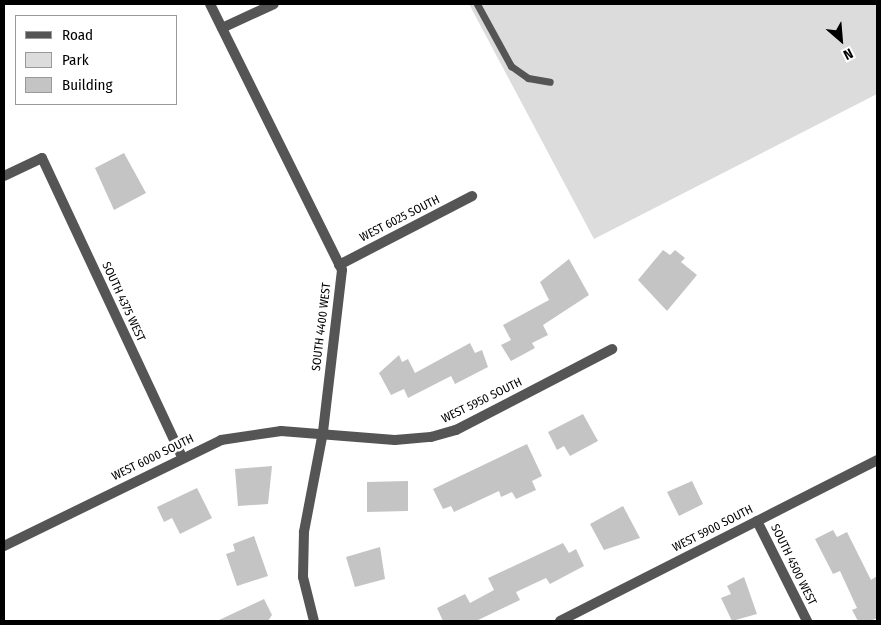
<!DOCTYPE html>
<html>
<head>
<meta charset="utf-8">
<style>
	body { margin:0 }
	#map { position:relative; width:881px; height:625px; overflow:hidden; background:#fff; font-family:"Fira Sans Condensed",sans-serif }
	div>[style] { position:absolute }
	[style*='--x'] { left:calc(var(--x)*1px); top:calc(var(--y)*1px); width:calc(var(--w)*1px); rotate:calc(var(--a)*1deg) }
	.green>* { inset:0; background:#dcdcdc }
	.building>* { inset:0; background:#c4c4c4 }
	.service>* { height:7px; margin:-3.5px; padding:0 3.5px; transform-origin:3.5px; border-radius:3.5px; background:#555 }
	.minor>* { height:10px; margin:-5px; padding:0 5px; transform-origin:5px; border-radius:5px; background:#555 }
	span { translate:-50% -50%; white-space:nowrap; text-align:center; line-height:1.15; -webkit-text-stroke:5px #fff; paint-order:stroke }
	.street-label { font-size:12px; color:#000 }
	.frame { position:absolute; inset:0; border:5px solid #000; pointer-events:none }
	.legend { position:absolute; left:15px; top:15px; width:162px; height:90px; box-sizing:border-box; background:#fff; border:1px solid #999; margin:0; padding:6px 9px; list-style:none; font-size:15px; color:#000 }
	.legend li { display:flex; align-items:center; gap:10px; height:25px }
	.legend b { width:25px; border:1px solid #999 }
	.north { position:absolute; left:816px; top:15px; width:50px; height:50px; -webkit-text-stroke:4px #fff; paint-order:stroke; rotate:153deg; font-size:14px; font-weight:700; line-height:20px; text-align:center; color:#000 }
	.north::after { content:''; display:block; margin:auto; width:18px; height:22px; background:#000; clip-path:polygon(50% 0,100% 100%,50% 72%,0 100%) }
</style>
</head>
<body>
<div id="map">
	<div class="green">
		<div style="clip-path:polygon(469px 4px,877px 4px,877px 94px,594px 239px)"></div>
	</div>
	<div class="building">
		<div style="clip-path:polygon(124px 153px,146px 193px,114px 210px,95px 168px)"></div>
		<div style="clip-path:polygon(663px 250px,670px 255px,675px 250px,685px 258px,681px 262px,697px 275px,667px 311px,638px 280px)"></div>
		<div style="clip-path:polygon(569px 259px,589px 295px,543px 325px,548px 335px,532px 343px,535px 348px,511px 361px,501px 345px,511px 340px,503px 325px,549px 300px,540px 282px)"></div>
		<div style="clip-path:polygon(470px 343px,475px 353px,482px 350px,488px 367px,455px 384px,451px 376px,408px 398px,404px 389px,391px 395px,379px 373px,399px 355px,402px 362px,408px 359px,415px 373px)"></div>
		<div style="clip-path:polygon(583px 414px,598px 441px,570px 456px,564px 446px,557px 450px,548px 432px)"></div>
		<div style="clip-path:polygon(527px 444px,542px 476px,532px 481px,536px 490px,516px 499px,512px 492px,501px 497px,499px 491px,454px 512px,451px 506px,443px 509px,433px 489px)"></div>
		<div style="clip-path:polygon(272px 466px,268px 504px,238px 506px,235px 469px)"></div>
		<div style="clip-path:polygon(408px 481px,408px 511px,367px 512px,367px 482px)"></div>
		<div style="clip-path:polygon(692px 481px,703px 504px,679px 516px,667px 492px)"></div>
		<div style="clip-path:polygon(197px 488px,212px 518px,180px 534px,172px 518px,164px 522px,157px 507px)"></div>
		<div style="clip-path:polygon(623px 506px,640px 538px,604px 550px,590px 524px)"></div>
		<div style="clip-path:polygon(833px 530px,837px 537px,847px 532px,871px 580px,877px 576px,877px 618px,870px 621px,858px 621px,852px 610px,857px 608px,840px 571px,833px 574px,815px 539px)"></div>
		<div style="clip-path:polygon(254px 536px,268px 576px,237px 586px,226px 554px,235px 551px,233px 544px)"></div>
		<div style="clip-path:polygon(563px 543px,569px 553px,576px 549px,584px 566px,550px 584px,546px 578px,516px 592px,520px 600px,476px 621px,443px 621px,437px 608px,465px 594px,470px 603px,494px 590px,488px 578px)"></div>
		<div style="clip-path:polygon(380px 547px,385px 579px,355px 587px,346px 557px)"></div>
		<div style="clip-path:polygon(744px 577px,757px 614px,732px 621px,721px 598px,731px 594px,727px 586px)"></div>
		<div style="clip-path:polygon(264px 599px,272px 615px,268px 621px,217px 621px)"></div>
	</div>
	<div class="service">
		<div style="--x:477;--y:4;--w:71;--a:61.3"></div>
		<div style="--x:511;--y:66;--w:21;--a:35"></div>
		<div style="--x:528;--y:78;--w:22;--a:10"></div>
	</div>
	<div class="minor">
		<div style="--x:210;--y:4;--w:297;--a:63.6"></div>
		<div style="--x:342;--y:270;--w:163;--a:96.7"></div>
		<div style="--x:323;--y:432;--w:102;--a:100.8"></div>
		<div style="--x:304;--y:532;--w:45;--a:91.3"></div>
		<div style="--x:303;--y:577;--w:45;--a:76"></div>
		<div style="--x:222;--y:28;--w:57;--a:-24.8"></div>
		<div style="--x:4;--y:176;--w:42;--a:-25.3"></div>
		<div style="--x:42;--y:158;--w:330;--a:64.9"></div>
		<div style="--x:339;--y:265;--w:150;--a:-27.4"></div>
		<div style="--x:757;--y:521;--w:112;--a:63.4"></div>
		<div style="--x:4;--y:546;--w:242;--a:-26"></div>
		<div style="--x:221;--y:440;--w:61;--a:-8.5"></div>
		<div style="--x:281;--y:431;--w:114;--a:4.5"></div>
		<div style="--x:395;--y:440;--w:36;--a:-5"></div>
		<div style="--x:431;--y:437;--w:26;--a:-16"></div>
		<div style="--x:456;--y:430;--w:176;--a:-27.4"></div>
		<div style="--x:560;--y:621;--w:356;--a:-26.9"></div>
	</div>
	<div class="street-label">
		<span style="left:400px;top:219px;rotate:-27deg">WEST 6025 SOUTH</span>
		<span style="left:123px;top:302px;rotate:65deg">SOUTH 4375 WEST</span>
		<span style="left:322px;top:327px;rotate:-83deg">SOUTH 4400 WEST</span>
		<span style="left:482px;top:401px;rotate:-26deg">WEST 5950 SOUTH</span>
		<span style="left:153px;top:458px;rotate:-26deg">WEST 6000 SOUTH</span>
		<span style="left:713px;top:529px;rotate:-27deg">WEST 5900 SOUTH</span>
		<span style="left:793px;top:565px;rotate:64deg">SOUTH 4500 WEST</span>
	</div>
	<div class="frame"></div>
	<ul class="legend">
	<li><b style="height:6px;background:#555"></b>Road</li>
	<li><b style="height:14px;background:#dcdcdc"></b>Park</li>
	<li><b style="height:14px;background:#c4c4c4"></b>Building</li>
	</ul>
	<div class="north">N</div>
</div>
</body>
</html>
